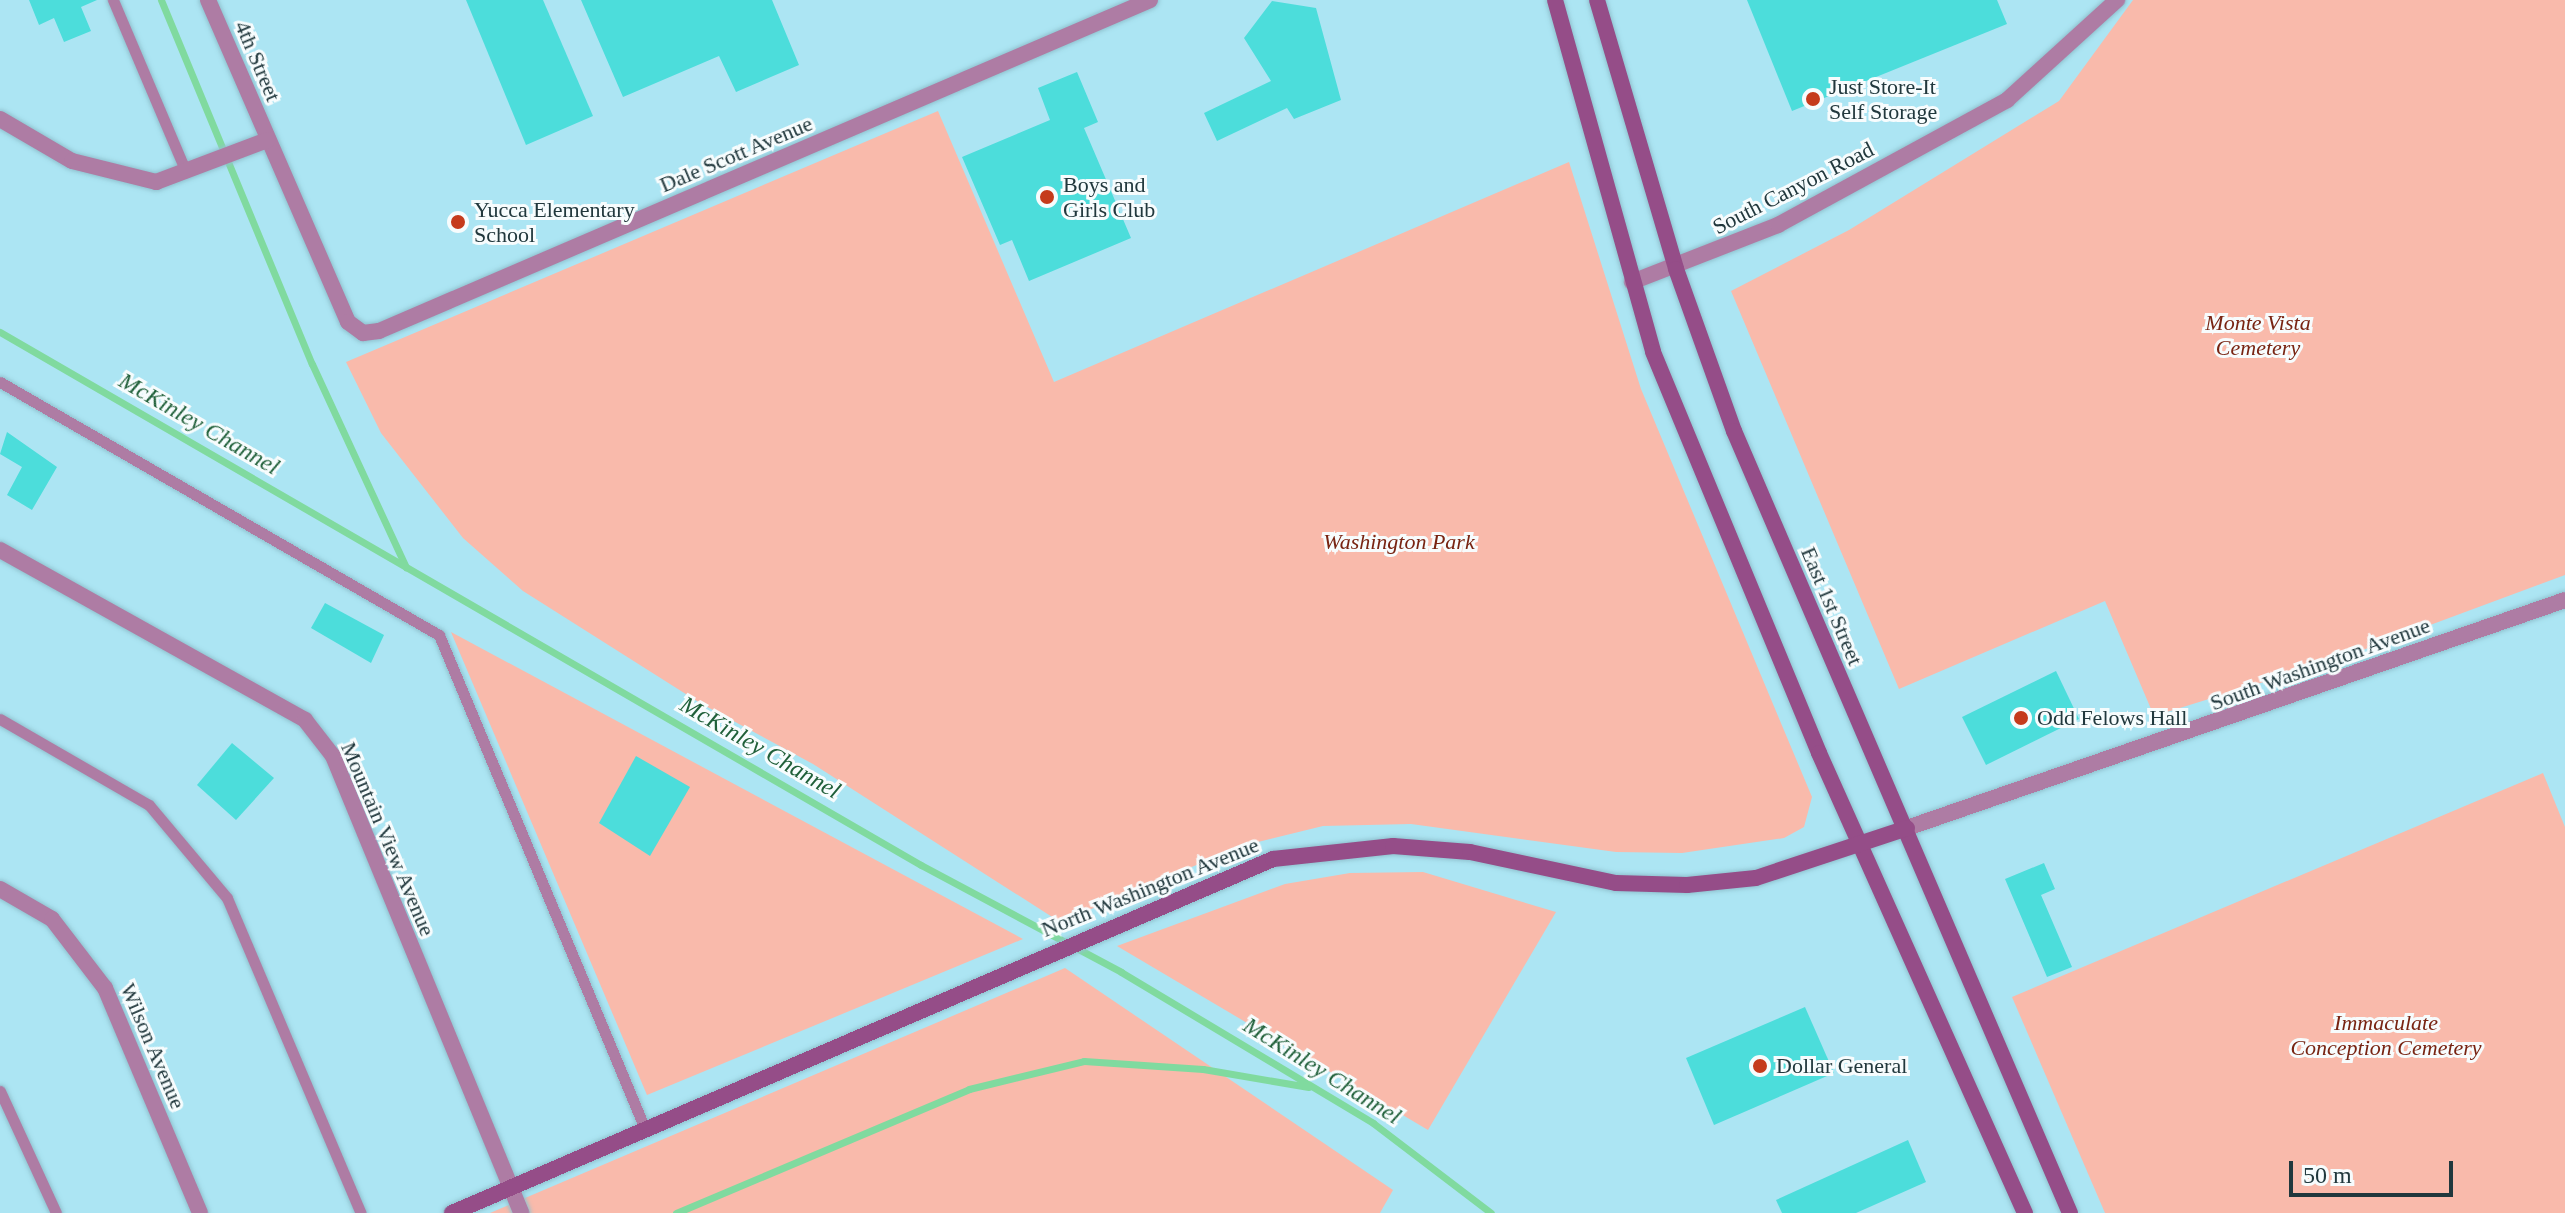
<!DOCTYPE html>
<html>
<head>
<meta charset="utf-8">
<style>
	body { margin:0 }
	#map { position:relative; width:2565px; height:1213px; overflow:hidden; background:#ace5f3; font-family:"Times New Roman",serif }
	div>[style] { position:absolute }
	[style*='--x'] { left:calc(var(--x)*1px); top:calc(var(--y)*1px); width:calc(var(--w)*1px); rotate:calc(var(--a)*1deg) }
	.green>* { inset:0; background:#f9baab }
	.stream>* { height:7px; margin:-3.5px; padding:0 3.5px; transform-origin:3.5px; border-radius:3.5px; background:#80da9f }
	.building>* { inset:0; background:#4cdddb }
	.roads { filter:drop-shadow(0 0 2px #90c2cf) drop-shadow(0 0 2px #90c2cf) }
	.service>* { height:11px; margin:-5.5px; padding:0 5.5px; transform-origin:5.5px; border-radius:5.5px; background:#ae7ca4 }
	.minor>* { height:16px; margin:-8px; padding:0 8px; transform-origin:8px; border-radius:8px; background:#ae7ca4 }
	.tertiary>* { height:16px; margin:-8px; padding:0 8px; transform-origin:8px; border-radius:8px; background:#ae7ca4 }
	.secondary>* { height:16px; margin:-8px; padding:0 8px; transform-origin:8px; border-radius:8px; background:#954d88 }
	.dots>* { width:22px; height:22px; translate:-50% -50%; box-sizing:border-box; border:4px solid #f7fcfd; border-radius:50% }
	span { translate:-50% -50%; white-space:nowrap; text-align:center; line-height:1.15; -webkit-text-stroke:6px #f7fcfd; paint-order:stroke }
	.street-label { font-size:22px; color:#21383d }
	.poi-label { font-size:22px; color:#21383d }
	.left { translate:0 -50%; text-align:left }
	.park-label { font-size:22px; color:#782412; font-style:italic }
	.water-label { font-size:24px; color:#20603a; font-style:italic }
	.scale { position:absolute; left:2289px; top:1161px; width:164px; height:36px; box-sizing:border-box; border:4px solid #21383d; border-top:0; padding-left:10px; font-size:24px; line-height:28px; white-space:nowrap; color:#21383d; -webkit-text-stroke:6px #f7fcfd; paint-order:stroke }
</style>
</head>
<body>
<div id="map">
	<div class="green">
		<div style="clip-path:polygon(2133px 0,2565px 0,2565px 575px,2344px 657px,2154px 716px,2105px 601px,1899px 689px,1731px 291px,1849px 230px,2059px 101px)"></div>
		<div style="clip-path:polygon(938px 111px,1054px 382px,1569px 162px,1641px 389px,1812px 797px,1804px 827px,1784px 838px,1682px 853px,1616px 852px,1411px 824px,1323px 826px,1242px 846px,1060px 922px,813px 764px,700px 703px,523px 591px,463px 538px,381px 433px,346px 362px)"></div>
		<div style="clip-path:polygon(451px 632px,1023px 939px,647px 1095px)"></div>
		<div style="clip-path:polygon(2543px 773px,2565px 827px,2565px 1213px,2105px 1213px,2012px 997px)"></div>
		<div style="clip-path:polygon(1423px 872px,1556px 912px,1428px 1130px,1117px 946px,1285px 884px,1350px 873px)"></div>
		<div style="clip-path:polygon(1065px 968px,1393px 1190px,1380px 1213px,490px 1213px)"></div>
	</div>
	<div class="stream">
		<div style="--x:161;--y:0;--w:394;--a:67.5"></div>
		<div style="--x:312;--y:364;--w:224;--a:65.2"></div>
		<div style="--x:0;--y:332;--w:1064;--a:30.06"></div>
		<div style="--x:921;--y:865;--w:227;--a:28.1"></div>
		<div style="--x:1121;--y:972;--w:294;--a:30.9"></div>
		<div style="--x:1373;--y:1123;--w:148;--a:37.3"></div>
		<div style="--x:676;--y:1213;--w:318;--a:-22.9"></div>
		<div style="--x:969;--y:1089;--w:118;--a:-13.7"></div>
		<div style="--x:1084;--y:1061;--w:119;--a:3.8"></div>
		<div style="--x:1203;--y:1069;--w:107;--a:9.7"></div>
	</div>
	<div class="building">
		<div style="clip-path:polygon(29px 0,97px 0,81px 7px,91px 31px,64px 42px,54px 18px,39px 25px)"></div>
		<div style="clip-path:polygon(466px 0,543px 0,593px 116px,526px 145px)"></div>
		<div style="clip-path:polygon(581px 0,772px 0,799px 65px,736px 92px,719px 56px,623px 97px)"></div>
		<div style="clip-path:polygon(1747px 0,1997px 0,2007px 24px,1792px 111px)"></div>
		<div style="clip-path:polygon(1272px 1px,1316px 8px,1341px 100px,1294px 119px,1287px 108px,1217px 141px,1204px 113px,1271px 81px,1244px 38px)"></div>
		<div style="clip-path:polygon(1077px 72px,1098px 122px,1084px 128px,1131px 238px,1029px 281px,1012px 240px,1000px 245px,962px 157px,1050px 120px,1038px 88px)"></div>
		<div style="clip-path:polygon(7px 432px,57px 467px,32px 510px,7px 495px,22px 467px,0 454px)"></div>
		<div style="clip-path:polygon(325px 603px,384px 635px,371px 663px,311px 628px)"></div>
		<div style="clip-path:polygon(2056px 671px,2079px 719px,1986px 765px,1962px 717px)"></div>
		<div style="clip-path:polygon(232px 743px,274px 778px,236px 820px,197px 785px)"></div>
		<div style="clip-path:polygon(636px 756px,690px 787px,650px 856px,599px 823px)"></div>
		<div style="clip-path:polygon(2044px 863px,2055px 889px,2041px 895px,2072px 967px,2047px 977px,2005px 879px)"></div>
		<div style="clip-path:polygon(1805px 1007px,1834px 1073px,1714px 1125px,1686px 1058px)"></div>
		<div style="clip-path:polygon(1908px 1140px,1926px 1182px,1856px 1213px,1782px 1213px,1776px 1200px)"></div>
	</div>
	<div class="roads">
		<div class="service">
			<div style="--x:113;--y:0;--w:187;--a:67"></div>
			<div style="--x:0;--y:382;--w:507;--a:29.96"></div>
			<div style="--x:439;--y:635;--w:535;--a:67.36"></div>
			<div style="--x:0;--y:719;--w:172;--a:30"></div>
			<div style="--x:149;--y:805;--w:121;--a:50"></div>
			<div style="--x:227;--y:898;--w:342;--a:67"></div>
			<div style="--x:0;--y:1091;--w:134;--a:65.3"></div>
		</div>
		<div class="minor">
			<div style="--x:208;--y:0;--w:351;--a:66.5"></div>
			<div style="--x:348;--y:322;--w:19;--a:36"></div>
			<div style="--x:363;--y:333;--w:16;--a:-7"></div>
			<div style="--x:379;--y:331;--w:839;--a:-23.23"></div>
			<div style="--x:0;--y:119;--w:83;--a:30.3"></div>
			<div style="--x:72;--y:161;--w:87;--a:14"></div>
			<div style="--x:156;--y:182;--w:119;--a:-20.7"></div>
			<div style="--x:0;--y:550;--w:349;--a:29.1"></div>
			<div style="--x:305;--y:720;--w:46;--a:52.1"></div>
			<div style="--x:333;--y:756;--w:494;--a:67.6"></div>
			<div style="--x:0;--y:889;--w:60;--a:30"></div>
			<div style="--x:52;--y:919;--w:87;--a:52.5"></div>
			<div style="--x:105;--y:988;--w:244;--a:67.1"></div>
		</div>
		<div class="tertiary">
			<div style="--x:1632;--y:282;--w:157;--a:-21.3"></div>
			<div style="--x:1778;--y:225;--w:261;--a:-28.6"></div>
			<div style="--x:2007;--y:100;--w:149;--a:-42.3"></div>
			<div style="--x:1907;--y:828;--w:696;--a:-19.11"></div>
		</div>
		<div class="secondary">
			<div style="--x:1555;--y:0;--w:365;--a:74.4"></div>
			<div style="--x:1653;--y:352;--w:434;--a:67.5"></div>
			<div style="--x:1819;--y:753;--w:504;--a:65.88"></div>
			<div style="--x:1597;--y:0;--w:280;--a:73.6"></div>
			<div style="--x:1676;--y:269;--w:172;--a:70.3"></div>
			<div style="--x:1734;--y:431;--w:851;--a:66.75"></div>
			<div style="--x:452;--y:1213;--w:894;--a:-23.32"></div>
			<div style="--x:1273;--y:859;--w:121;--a:-6.2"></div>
			<div style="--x:1393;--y:846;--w:77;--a:4.5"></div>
			<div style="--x:1470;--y:852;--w:149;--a:12"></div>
			<div style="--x:1616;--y:883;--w:71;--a:1.6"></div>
			<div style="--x:1687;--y:885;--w:69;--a:-5.8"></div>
			<div style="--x:1756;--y:878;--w:159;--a:-18.3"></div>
		</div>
	</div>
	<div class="dots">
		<div style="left:1813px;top:99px;background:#c53b1c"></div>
		<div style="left:1047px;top:197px;background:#c53b1c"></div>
		<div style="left:458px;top:222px;background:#c53b1c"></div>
		<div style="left:2021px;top:718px;background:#c53b1c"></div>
		<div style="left:1760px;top:1066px;background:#c53b1c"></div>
	</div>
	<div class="street-label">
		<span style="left:258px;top:61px;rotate:67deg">4th Street</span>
		<span style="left:736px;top:154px;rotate:-23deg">Dale Scott Avenue</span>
		<span style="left:1793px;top:188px;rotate:-27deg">South Canyon Road</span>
		<span style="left:1832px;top:606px;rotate:67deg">East 1st Street</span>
		<span style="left:2320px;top:664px;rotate:-20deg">South Washington Avenue</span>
		<span style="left:388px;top:839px;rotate:67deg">Mountain View Avenue</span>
		<span style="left:1150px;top:887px;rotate:-22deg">North Washington Avenue</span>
		<span style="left:153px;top:1046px;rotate:67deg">Wilson Avenue</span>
	</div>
	<div class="poi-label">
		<span class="left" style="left:1829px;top:99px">Just Store-It<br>Self Storage</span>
		<span class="left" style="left:1063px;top:197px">Boys and<br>Girls Club</span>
		<span class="left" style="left:474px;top:222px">Yucca Elementary<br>School</span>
		<span class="left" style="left:2037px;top:718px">Odd Felows Hall</span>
		<span class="left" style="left:1776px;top:1066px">Dollar General</span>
	</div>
	<div class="park-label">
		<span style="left:2258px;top:335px">Monte Vista<br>Cemetery</span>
		<span style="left:1399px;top:542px">Washington Park</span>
		<span style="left:2386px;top:1035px">Immaculate<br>Conception Cemetery</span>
	</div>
	<div class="water-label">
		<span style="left:199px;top:424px;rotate:30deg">McKinley Channel</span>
		<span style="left:760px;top:748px;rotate:30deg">McKinley Channel</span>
		<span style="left:1322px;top:1071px;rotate:32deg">McKinley Channel</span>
	</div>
	<div class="scale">50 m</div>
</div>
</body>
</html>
